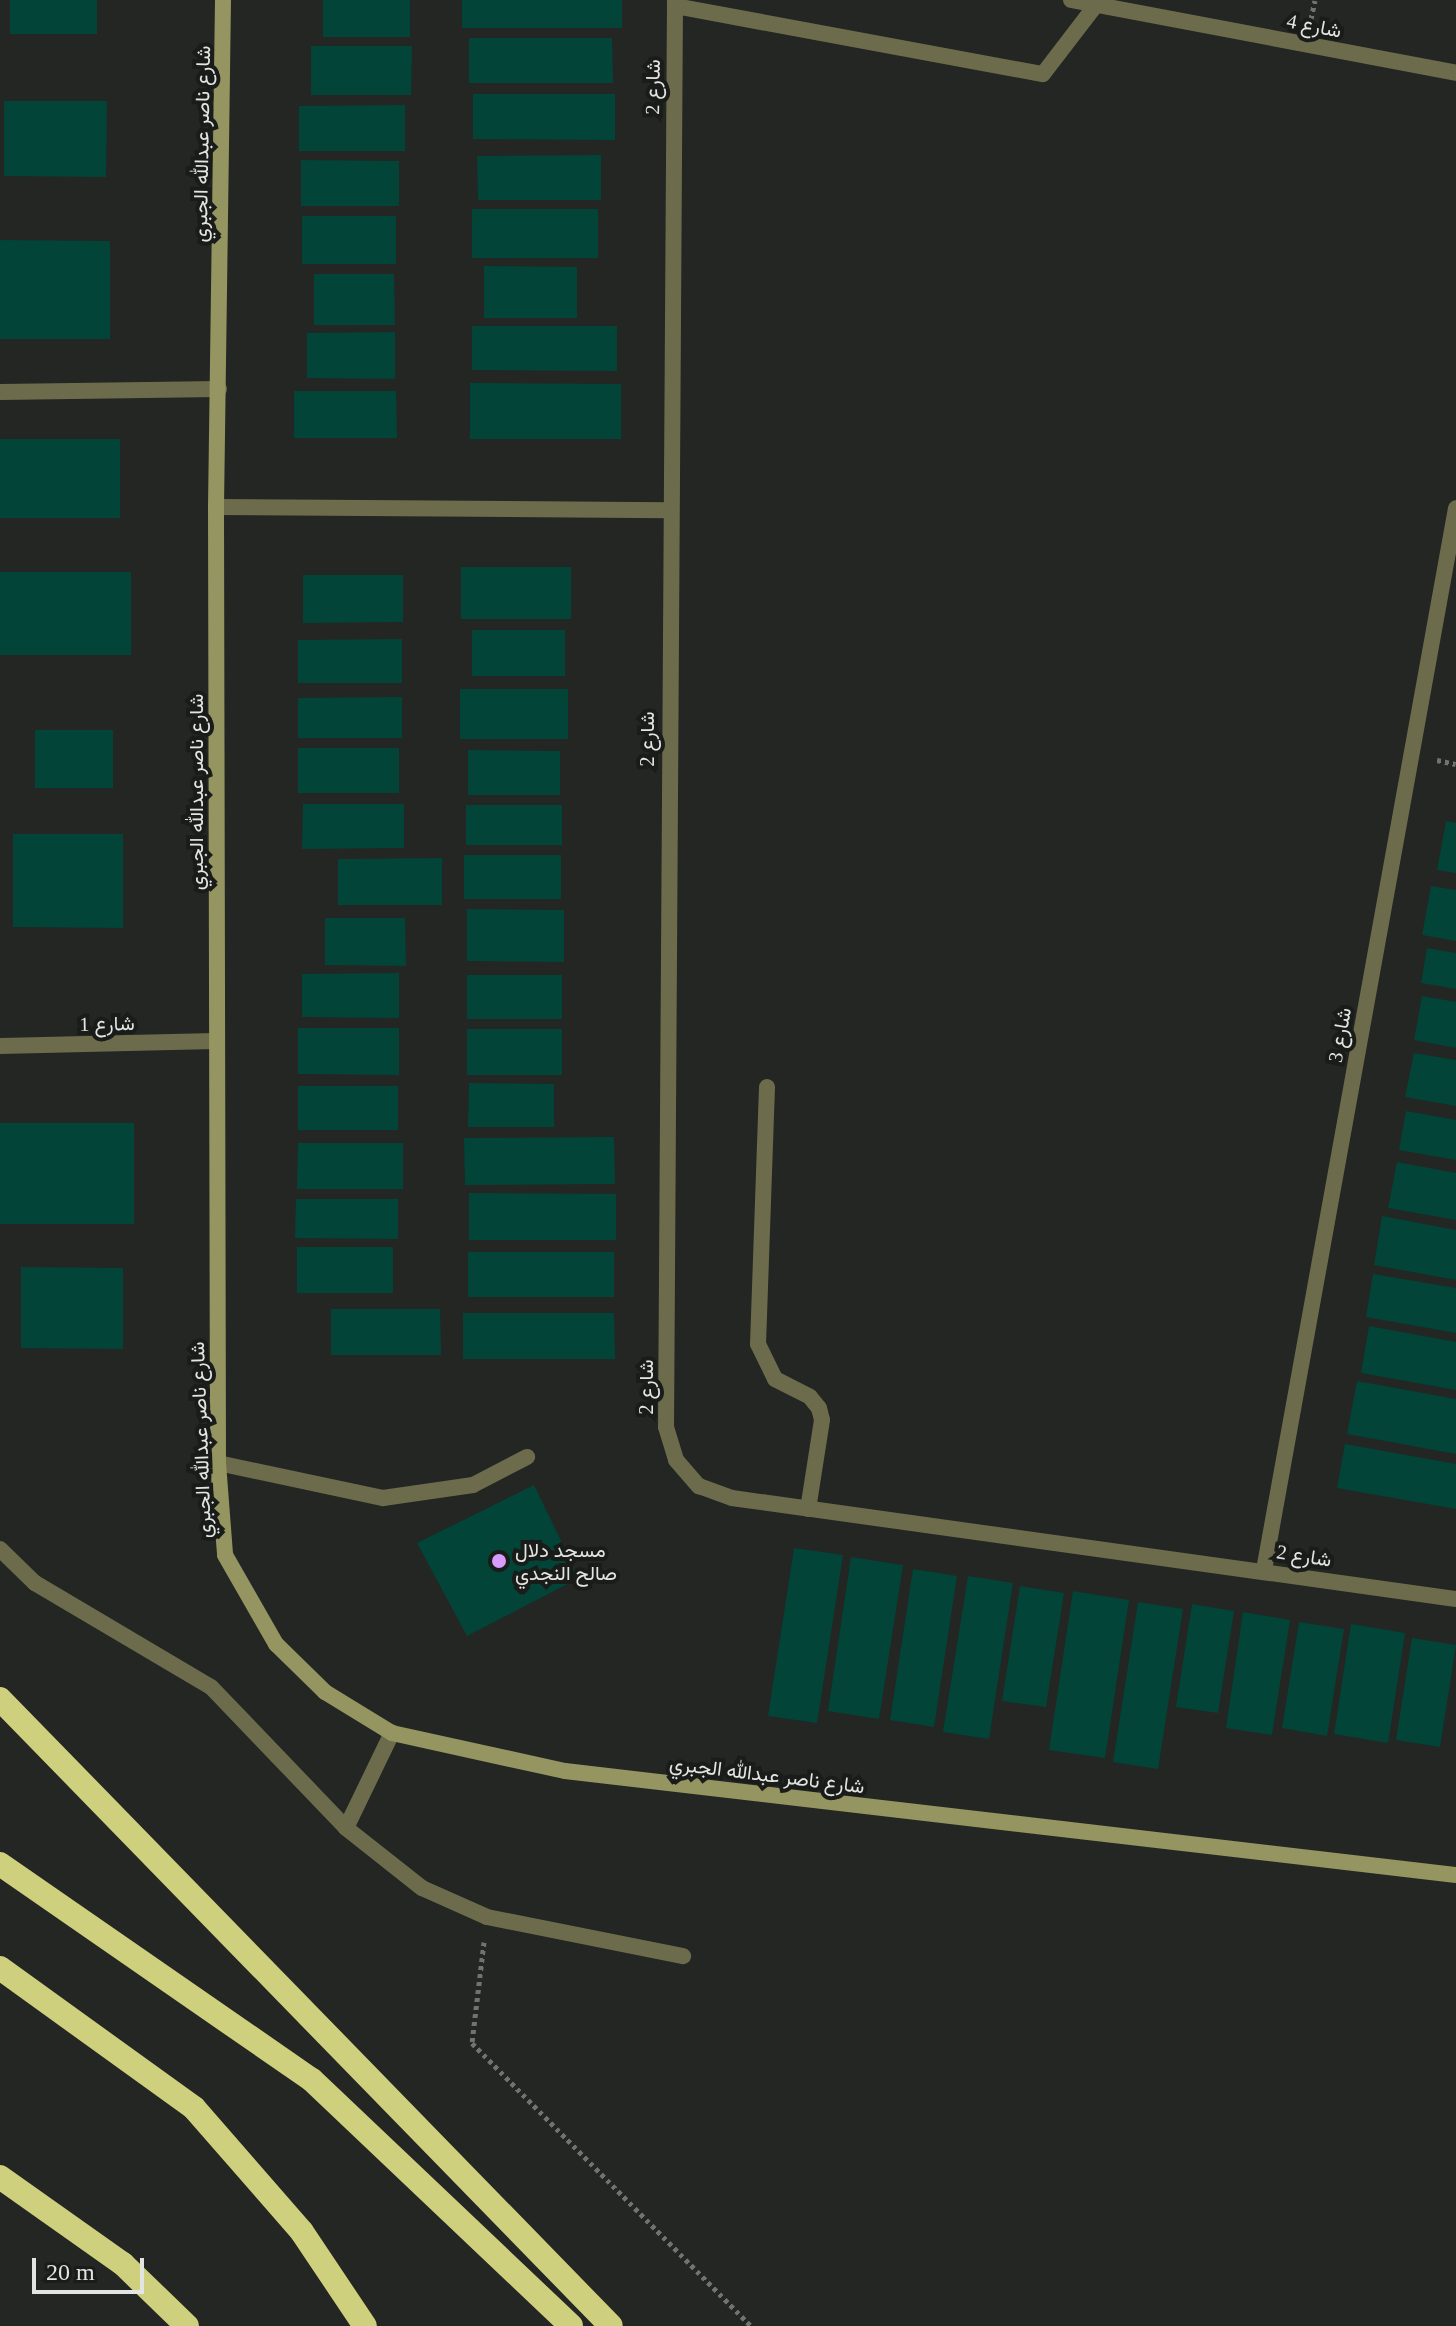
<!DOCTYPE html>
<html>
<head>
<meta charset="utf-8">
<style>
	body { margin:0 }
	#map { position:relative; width:1456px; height:2326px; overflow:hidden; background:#232622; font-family:"Times New Roman",Vazirmatn,serif }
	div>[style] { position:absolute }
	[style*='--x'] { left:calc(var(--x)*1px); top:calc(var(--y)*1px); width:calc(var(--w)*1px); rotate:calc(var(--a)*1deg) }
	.building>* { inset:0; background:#024438 }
	.path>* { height:5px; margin-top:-2.5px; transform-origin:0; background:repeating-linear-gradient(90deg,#717370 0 4px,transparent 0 8px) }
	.lane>* { height:16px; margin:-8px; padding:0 8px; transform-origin:8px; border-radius:8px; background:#6c6c4c }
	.street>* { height:16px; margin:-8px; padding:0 8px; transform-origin:8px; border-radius:8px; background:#6c6c4c }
	.secondary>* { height:16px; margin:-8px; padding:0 8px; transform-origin:8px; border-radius:8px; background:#949561 }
	.highway>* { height:24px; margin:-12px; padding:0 12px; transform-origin:12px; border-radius:12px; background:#cfd07d }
	.dots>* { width:22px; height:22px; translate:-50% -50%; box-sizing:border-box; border:4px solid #191c19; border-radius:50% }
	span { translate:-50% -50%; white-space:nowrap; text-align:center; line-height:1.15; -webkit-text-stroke:8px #191c19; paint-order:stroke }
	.street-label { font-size:20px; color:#e3e5e2 }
	.poi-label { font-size:20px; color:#e3e5e2 }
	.left { translate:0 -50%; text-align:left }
	.scale { position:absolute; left:32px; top:2258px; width:112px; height:36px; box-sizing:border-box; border:4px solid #e3e5e2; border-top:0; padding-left:10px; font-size:24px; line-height:28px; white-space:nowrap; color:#e3e5e2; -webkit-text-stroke:6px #191c19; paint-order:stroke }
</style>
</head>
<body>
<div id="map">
	<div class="building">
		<div style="clip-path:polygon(10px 0,97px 0,97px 34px,10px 34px)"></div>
		<div style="clip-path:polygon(323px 0,410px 0,410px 37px,323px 37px)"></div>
		<div style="clip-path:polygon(462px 0,622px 0,622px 28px,462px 28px)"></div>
		<div style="clip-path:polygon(469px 38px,612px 38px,613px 83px,469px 83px)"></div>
		<div style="clip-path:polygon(311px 46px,412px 46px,411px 95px,311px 95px)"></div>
		<div style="clip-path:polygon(473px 94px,615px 94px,615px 140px,473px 139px)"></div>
		<div style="clip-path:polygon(4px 101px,107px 101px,106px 177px,4px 176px)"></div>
		<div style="clip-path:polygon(405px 105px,405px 151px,299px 151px,299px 106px)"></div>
		<div style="clip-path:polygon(601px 155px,601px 200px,478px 200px,477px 156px)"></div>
		<div style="clip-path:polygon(301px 160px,399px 161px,399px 206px,301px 206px)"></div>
		<div style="clip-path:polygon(472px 209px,598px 209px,598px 258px,472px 258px)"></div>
		<div style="clip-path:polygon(302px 216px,396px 216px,396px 264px,302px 264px)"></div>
		<div style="clip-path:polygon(0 240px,110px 241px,110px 339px,0 339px)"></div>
		<div style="clip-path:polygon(484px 266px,577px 267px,577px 318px,484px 318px)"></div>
		<div style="clip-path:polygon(314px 274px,394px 274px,395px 325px,314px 325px)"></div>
		<div style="clip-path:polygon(472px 326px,617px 326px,617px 371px,472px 370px)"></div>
		<div style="clip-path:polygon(395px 332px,395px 379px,307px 378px,307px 333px)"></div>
		<div style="clip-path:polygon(470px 383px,621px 384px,621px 439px,470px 439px)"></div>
		<div style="clip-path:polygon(294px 391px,396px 391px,397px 438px,294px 438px)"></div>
		<div style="clip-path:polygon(0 439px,120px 439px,120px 518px,0 518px)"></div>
		<div style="clip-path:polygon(461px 567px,571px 567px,571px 619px,461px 619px)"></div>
		<div style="clip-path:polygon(0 572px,131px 572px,131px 655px,0 655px)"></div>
		<div style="clip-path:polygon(303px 575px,403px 575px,403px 622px,303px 623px)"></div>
		<div style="clip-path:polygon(472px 630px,565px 630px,565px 676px,472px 676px)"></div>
		<div style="clip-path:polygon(402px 639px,402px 683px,298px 683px,298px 640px)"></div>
		<div style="clip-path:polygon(460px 689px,568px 689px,568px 739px,460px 739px)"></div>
		<div style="clip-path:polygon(402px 697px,402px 738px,298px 738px,298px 698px)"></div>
		<div style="clip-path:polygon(35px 730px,113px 730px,113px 788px,35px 788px)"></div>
		<div style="clip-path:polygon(298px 748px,399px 748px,399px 793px,298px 793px)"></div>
		<div style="clip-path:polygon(468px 750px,560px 751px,560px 795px,468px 795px)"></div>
		<div style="clip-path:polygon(303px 804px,404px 804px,404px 848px,302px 849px)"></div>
		<div style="clip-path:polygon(466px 805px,562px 805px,562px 845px,466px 845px)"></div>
		<div style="clip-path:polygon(1446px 821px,1456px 823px,1456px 873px,1437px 870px)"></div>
		<div style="clip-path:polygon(13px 834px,123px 834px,123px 928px,13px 927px)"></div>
		<div style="clip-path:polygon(464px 855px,561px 855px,561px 899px,464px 899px)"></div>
		<div style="clip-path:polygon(442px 858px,442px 905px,338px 905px,338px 859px)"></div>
		<div style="clip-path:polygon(1431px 886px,1456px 890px,1456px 941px,1422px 935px)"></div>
		<div style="clip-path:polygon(467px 909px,564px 910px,564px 962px,467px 961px)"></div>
		<div style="clip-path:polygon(325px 918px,405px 918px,406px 966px,325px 965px)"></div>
		<div style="clip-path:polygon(1427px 948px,1456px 953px,1456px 989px,1421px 983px)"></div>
		<div style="clip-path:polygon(399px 973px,399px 1018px,302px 1017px,302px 974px)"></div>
		<div style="clip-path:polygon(467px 975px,562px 975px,562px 1019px,467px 1019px)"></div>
		<div style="clip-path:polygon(1422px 996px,1456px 1002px,1456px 1048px,1414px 1040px)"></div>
		<div style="clip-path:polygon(298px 1028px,399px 1028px,399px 1075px,298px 1074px)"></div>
		<div style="clip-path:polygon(467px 1029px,562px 1029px,562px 1075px,467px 1075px)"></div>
		<div style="clip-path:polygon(1414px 1053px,1456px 1060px,1456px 1106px,1405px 1097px)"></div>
		<div style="clip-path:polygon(469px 1083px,554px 1084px,554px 1127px,468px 1127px)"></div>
		<div style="clip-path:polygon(298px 1086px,398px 1086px,398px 1130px,298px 1130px)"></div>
		<div style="clip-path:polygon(1406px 1111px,1456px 1120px,1456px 1160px,1399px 1150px)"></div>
		<div style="clip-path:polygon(0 1123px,134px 1123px,134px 1224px,0 1224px)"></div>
		<div style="clip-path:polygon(614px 1137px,615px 1184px,465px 1185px,464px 1138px)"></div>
		<div style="clip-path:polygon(298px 1143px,403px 1143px,403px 1189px,297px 1189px)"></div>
		<div style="clip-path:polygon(1397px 1162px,1456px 1173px,1456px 1220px,1388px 1208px)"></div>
		<div style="clip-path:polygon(469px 1193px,616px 1194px,616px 1240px,469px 1240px)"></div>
		<div style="clip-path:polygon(296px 1199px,398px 1199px,398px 1239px,295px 1238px)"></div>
		<div style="clip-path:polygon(1382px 1216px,1456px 1230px,1456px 1280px,1374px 1265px)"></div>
		<div style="clip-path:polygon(297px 1247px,393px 1247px,393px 1293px,297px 1293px)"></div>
		<div style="clip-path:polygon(468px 1252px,614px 1252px,614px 1297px,468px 1297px)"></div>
		<div style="clip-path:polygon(21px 1267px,123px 1268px,123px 1349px,21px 1348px)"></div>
		<div style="clip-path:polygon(1373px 1274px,1456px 1288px,1456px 1333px,1366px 1317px)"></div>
		<div style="clip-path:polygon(331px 1309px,440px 1309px,441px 1355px,331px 1355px)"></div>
		<div style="clip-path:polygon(463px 1313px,614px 1313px,615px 1359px,463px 1359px)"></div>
		<div style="clip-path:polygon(1369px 1326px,1456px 1342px,1456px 1390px,1361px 1373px)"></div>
		<div style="clip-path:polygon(1357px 1381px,1456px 1399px,1456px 1454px,1347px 1434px)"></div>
		<div style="clip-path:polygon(1345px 1444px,1456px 1464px,1456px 1509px,1337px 1488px)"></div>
		<div style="clip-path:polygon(534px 1485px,579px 1578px,467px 1636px,417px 1543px)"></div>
		<div style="clip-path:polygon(794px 1548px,843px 1555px,817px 1723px,768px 1716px)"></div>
		<div style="clip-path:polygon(851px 1557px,903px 1565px,879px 1719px,828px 1711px)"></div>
		<div style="clip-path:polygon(913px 1569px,957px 1576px,934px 1727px,890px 1720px)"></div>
		<div style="clip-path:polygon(968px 1576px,1013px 1583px,989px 1739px,943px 1732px)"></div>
		<div style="clip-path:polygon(1020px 1586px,1064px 1593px,1046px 1707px,1002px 1701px)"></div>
		<div style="clip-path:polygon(1073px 1591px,1129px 1600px,1105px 1758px,1049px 1750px)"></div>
		<div style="clip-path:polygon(1138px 1602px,1183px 1609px,1158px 1769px,1113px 1762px)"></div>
		<div style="clip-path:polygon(1192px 1604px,1234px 1611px,1218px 1713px,1176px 1707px)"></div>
		<div style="clip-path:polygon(1243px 1612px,1290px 1620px,1272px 1735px,1226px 1728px)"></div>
		<div style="clip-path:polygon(1299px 1622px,1344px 1629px,1327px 1736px,1282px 1728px)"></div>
		<div style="clip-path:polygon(1351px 1624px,1405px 1633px,1388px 1743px,1334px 1734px)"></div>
		<div style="clip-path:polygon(1412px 1638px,1456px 1645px,1440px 1747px,1396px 1740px)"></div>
	</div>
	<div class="path">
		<div style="--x:1311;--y:19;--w:19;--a:-78"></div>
		<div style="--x:1437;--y:760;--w:19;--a:12"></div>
		<div style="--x:484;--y:1942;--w:102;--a:96.8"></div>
		<div style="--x:472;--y:2043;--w:397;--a:45.4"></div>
	</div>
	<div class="lane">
		<div style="--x:675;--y:6;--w:374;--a:10.5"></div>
		<div style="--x:1043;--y:74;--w:87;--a:-52.5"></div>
		<div style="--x:0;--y:392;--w:219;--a:-0.8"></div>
		<div style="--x:767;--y:1087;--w:257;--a:92"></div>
		<div style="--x:758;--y:1344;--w:39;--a:64"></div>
		<div style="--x:775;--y:1379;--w:39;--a:27"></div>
		<div style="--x:810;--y:1397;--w:14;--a:51"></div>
		<div style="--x:819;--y:1408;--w:12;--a:76"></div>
		<div style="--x:822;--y:1420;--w:90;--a:98.9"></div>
		<div style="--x:218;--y:1463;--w:169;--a:12"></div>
		<div style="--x:383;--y:1498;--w:91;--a:-8.2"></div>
		<div style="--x:473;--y:1485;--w:61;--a:-27.4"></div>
		<div style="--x:0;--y:1549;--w:49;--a:44.2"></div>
		<div style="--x:35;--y:1583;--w:204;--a:30.6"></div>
		<div style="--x:211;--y:1687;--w:195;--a:46.2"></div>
		<div style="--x:346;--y:1828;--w:97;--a:38.3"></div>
		<div style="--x:422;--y:1888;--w:71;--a:24"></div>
		<div style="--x:487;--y:1917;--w:200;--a:11.3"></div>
		<div style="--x:346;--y:1828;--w:106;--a:-64.2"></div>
	</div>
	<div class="street">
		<div style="--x:675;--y:0;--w:1427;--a:90.36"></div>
		<div style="--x:666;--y:1427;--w:34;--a:73"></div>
		<div style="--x:676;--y:1460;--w:35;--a:49"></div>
		<div style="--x:699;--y:1486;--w:35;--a:20"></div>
		<div style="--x:732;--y:1498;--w:731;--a:7.94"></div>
		<div style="--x:1071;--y:0;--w:392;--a:10.7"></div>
		<div style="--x:216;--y:507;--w:452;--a:0.4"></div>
		<div style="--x:0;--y:1046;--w:215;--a:-1.3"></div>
		<div style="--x:1264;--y:1570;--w:1079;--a:-79.75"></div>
	</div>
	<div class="secondary">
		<div style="--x:223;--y:0;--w:507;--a:90.79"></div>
		<div style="--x:216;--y:507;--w:956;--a:89.88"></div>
		<div style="--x:218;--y:1463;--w:92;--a:85.6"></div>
		<div style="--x:225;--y:1555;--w:103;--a:60.2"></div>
		<div style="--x:276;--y:1644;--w:69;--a:44.4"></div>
		<div style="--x:325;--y:1692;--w:79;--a:31.5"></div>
		<div style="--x:392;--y:1733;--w:177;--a:12.4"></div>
		<div style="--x:565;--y:1771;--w:897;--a:6.66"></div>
	</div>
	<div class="highway">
		<div style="--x:0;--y:1699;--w:875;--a:45.74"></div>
		<div style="--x:0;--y:1864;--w:379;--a:34.7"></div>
		<div style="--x:312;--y:2080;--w:357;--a:43.5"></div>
		<div style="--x:0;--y:1968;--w:239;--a:35.8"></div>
		<div style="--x:194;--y:2108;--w:164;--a:48.9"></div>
		<div style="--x:302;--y:2232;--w:113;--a:56.2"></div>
		<div style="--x:0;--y:2177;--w:151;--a:35.3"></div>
		<div style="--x:123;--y:2264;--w:89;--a:44.1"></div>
	</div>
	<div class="dots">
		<div style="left:499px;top:1561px;background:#d59cfb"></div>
	</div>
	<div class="street-label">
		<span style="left:1314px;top:26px;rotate:11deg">شارع 4</span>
		<span style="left:653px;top:87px;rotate:-89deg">شارع 2</span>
		<span style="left:202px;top:144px;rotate:-89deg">شارع ناصر عبدالله الجبري</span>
		<span style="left:647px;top:739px;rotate:-90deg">شارع 2</span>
		<span style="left:196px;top:792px;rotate:-90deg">شارع ناصر عبدالله الجبري</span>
		<span style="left:107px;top:1024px;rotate:-1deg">شارع 1</span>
		<span style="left:1340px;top:1035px;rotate:-80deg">شارع 3</span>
		<span style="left:646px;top:1387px;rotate:-90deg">شارع 2</span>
		<span style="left:201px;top:1440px;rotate:-92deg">شارع ناصر عبدالله الجبري</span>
		<span style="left:1304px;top:1556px;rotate:9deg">شارع 2</span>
		<span style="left:767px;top:1775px;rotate:7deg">شارع ناصر عبدالله الجبري</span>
	</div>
	<div class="poi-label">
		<span class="left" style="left:515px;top:1562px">مسجد دلال<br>صالح النجدي</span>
	</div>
	<div class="scale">20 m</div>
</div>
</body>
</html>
